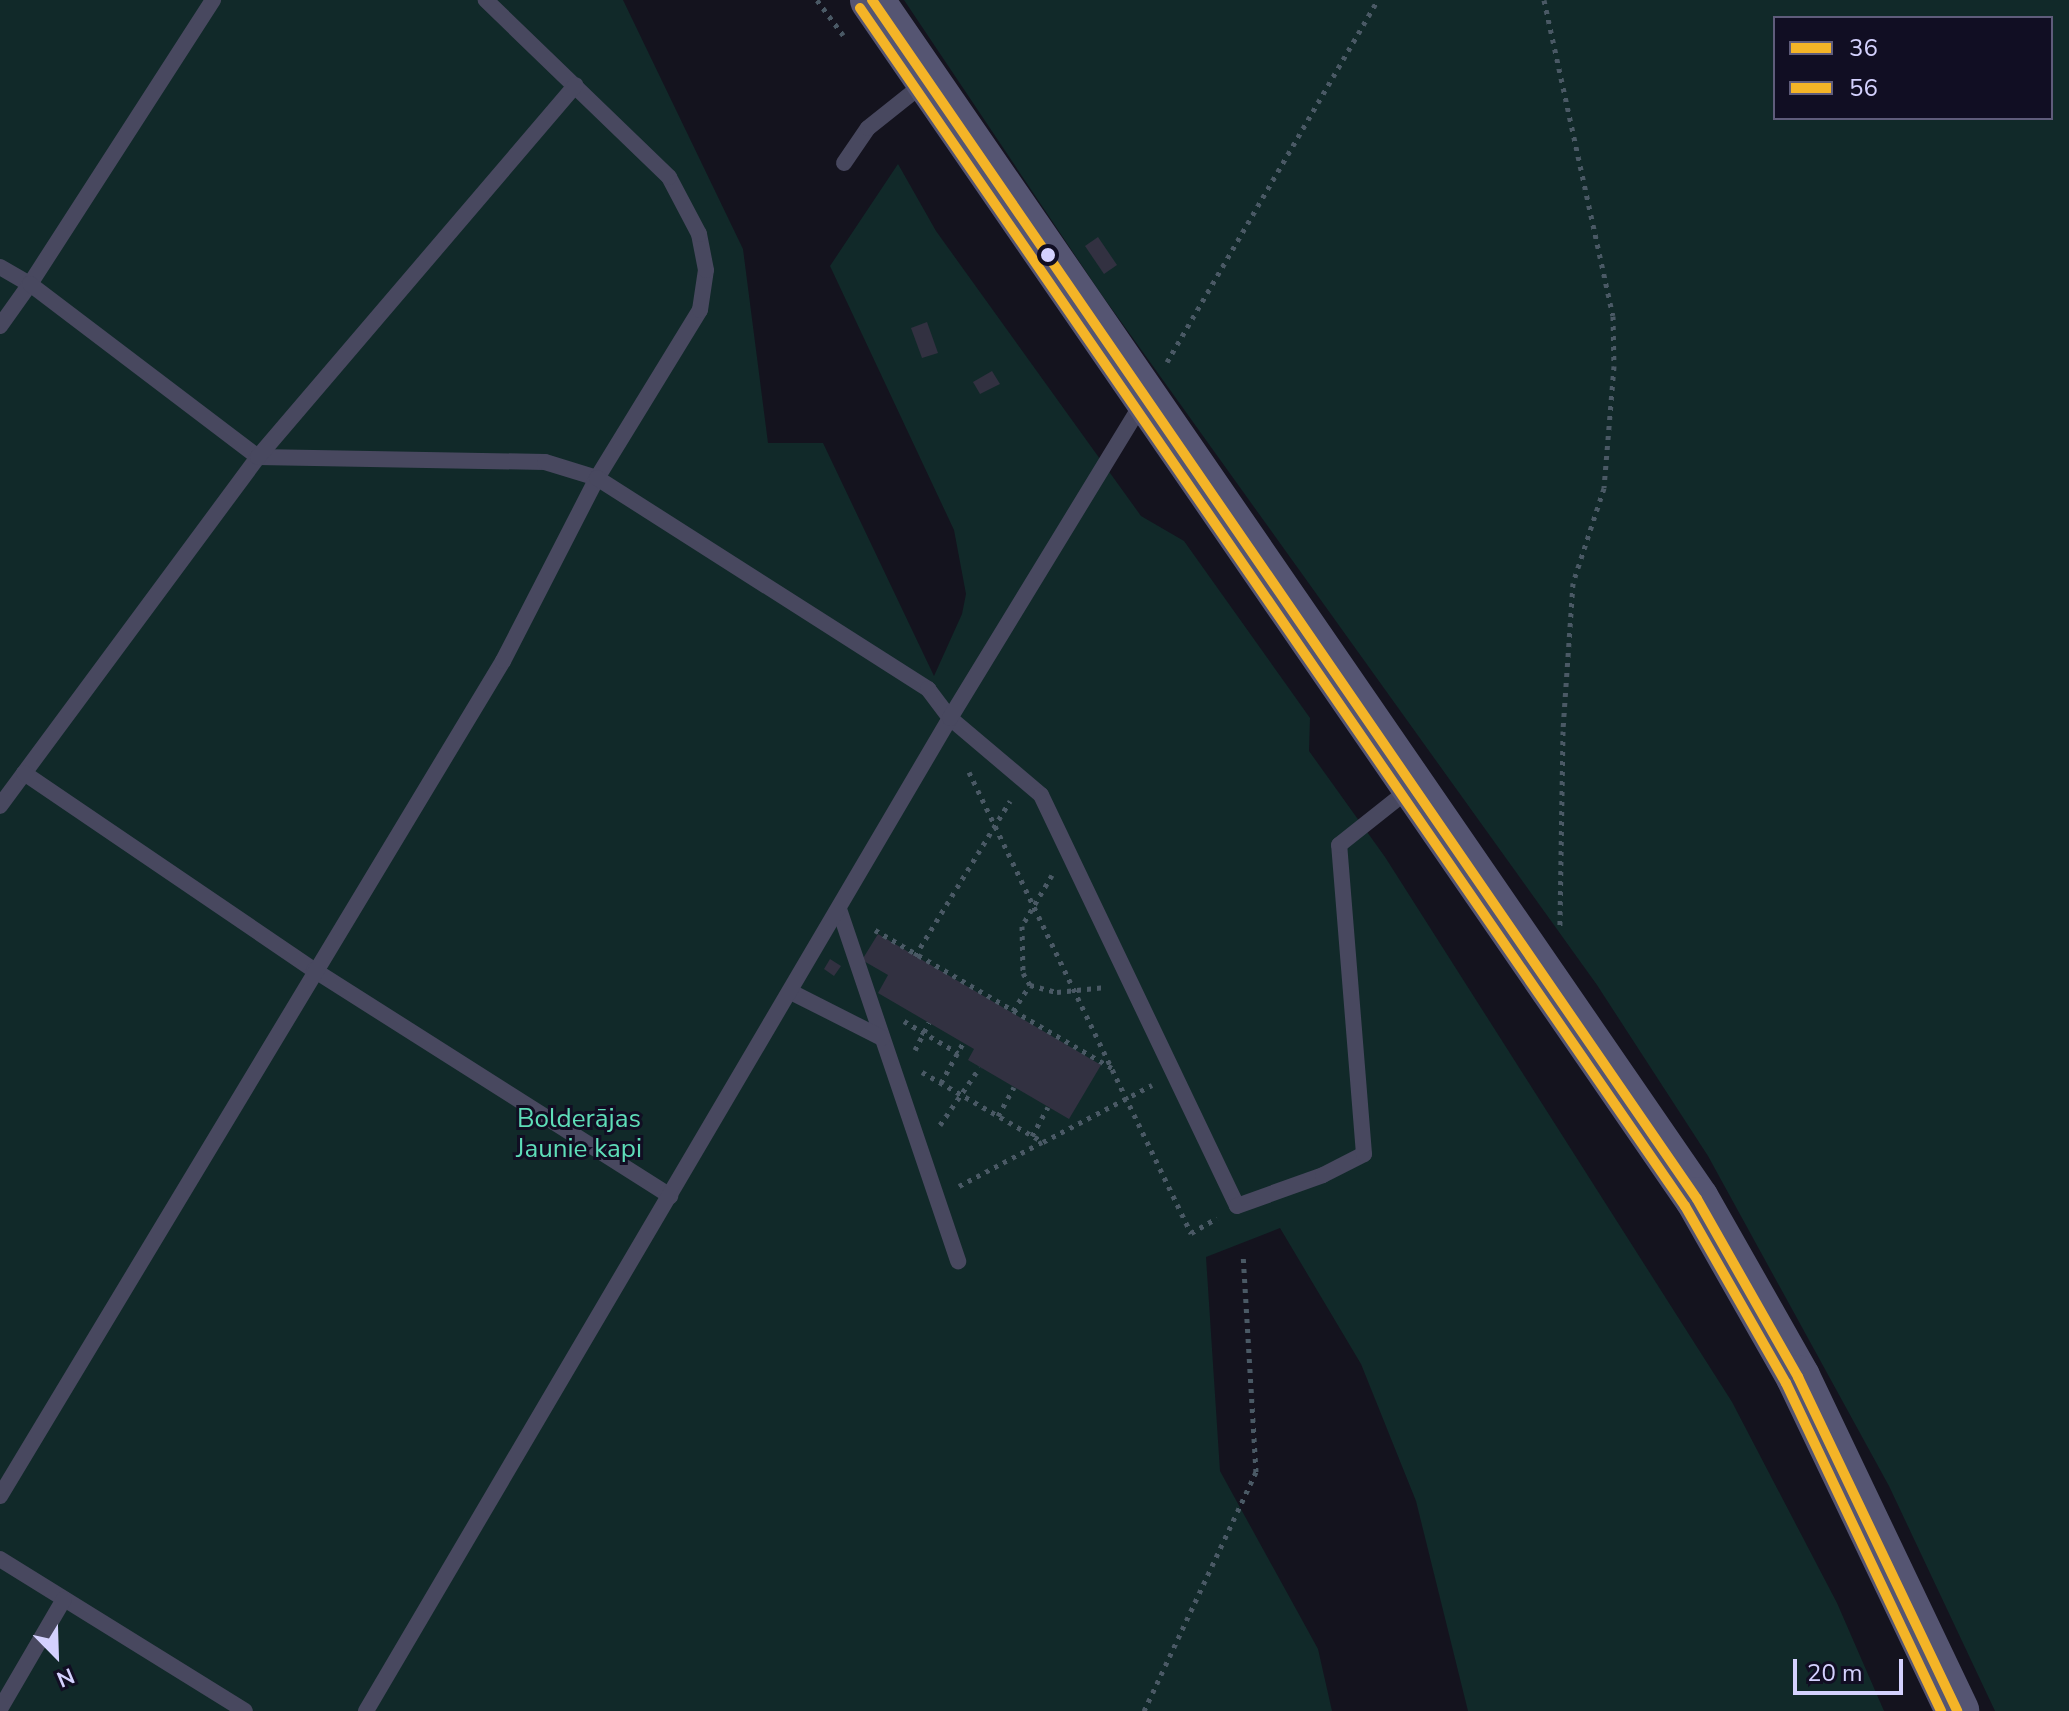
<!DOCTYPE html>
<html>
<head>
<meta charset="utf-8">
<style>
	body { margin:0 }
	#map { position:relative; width:2069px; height:1711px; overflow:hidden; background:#14131e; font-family:"Nunito Sans",sans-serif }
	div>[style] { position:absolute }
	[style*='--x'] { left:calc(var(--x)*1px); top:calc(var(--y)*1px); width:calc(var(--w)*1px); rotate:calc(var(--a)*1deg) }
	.green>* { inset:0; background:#112929 }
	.building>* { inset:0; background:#323141 }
	.path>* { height:5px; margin-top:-2.5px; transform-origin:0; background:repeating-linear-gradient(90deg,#4a5965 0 4px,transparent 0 10px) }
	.lane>* { height:16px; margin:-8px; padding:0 8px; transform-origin:8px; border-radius:8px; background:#48485f }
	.secondary>* { height:44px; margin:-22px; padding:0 22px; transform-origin:22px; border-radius:22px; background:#555572 }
	.bus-1>* { height:10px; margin:-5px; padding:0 5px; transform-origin:5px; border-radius:5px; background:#f4b427 }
	.bus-2>* { height:10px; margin:-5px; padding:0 5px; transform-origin:5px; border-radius:5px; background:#f4b427 }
	.dots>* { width:22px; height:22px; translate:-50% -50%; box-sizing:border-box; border:4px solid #110e23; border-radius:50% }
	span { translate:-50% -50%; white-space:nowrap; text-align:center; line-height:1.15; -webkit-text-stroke:6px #110e23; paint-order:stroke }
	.park-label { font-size:26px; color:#5eddb8 }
	.legend { position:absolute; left:1773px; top:16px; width:280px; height:104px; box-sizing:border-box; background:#110e23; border:2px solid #5f5c7b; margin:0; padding:10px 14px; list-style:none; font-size:24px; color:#d4d1fe }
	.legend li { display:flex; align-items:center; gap:16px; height:40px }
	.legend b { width:40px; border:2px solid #5f5c7b }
	.north { position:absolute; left:16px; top:1615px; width:80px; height:80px; -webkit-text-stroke:6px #110e23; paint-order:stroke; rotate:157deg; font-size:22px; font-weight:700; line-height:32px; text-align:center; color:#d4d1fe }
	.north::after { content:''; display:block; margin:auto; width:28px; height:36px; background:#d4d1fe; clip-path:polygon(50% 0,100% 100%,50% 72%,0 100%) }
	.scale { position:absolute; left:1793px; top:1659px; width:110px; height:36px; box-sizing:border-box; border:4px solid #d4d1fe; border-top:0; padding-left:10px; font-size:24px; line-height:28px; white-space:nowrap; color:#d4d1fe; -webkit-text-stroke:6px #110e23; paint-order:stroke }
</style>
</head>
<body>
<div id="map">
	<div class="green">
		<div style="clip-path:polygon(0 0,623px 0,743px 249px,768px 443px,823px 443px,934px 676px,962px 614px,966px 594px,954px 530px,830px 266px,898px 164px,936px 231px,1141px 516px,1184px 541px,1310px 718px,1309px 751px,1385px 857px,1732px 1402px,1837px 1603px,1884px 1711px,1468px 1711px,1416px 1501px,1361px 1364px,1280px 1228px,1206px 1257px,1220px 1471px,1318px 1649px,1332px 1711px,0 1711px)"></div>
		<div style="clip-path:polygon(evenodd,904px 0,2069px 0,2069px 1711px,1995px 1711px,1889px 1486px,1708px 1156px,1597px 985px,1099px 291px,904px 0,1775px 18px,2051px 18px,2051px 118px,1775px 118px,1775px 18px)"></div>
	</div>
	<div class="building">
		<div style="clip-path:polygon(1098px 237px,1117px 265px,1104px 274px,1085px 246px)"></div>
		<div style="clip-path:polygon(927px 322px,938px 353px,922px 358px,911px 328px)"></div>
		<div style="clip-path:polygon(992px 371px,1000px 384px,980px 394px,973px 382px)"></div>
		<div style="clip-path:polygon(878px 934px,1101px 1065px,1069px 1119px,968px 1060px,974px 1049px,878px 993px,888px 975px,862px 960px)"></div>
		<div style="clip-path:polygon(830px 959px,841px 966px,834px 976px,824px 969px)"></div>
	</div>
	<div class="path">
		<div style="--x:817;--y:0;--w:44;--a:53.4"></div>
		<div style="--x:1544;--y:0;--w:323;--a:77.7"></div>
		<div style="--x:1613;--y:316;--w:50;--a:88.9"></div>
		<div style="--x:1614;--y:366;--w:122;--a:94.7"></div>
		<div style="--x:1604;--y:488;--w:100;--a:108.1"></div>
		<div style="--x:1573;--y:583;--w:148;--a:93.9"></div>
		<div style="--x:1563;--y:731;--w:195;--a:90.9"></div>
		<div style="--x:1167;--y:362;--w:419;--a:-59.8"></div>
		<div style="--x:969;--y:772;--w:512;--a:64.29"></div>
		<div style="--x:1191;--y:1233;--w:30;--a:-30"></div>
		<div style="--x:1052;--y:875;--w:59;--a:120.5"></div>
		<div style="--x:1022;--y:926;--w:47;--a:88.8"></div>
		<div style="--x:1023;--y:973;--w:14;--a:60"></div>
		<div style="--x:1030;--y:985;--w:28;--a:15"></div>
		<div style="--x:1057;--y:992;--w:49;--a:-5.8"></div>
		<div style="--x:875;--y:930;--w:274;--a:30.2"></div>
		<div style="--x:915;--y:956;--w:182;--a:-58.5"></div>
		<div style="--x:1013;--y:1011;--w:31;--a:-57"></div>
		<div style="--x:904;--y:1021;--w:63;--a:30.7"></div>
		<div style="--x:915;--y:1050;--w:31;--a:-63"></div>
		<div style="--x:922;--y:1072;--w:140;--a:30"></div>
		<div style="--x:1043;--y:1142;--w:123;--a:-27.6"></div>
		<div style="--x:941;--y:1083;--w:46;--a:-61.2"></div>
		<div style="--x:998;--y:1116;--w:33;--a:-61"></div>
		<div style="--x:940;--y:1125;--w:70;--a:-55.4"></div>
		<div style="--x:1032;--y:1136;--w:33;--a:-61"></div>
		<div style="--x:959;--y:1186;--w:94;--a:-27.9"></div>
		<div style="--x:1144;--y:1711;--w:264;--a:-64.9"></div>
		<div style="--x:1256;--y:1472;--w:218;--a:-93.4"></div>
	</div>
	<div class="lane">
		<div style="--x:844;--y:163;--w:42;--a:-55.6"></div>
		<div style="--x:868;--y:128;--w:75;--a:-38.5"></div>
		<div style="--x:0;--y:267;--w:34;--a:30"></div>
		<div style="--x:30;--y:284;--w:338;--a:-57.2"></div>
		<div style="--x:0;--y:326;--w:52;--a:-54.5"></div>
		<div style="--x:30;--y:284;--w:286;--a:37.2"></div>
		<div style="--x:258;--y:457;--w:434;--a:126.5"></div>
		<div style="--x:258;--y:457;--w:287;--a:1"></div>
		<div style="--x:545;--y:462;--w:54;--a:17.1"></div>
		<div style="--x:597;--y:478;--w:197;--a:-58.5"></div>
		<div style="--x:700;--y:310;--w:40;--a:-81.5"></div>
		<div style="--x:706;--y:270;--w:37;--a:-101"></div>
		<div style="--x:699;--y:234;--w:64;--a:-117.8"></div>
		<div style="--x:669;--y:177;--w:255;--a:-136"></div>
		<div style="--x:258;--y:457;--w:489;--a:-49.5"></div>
		<div style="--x:24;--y:773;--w:351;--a:34.2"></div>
		<div style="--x:314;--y:970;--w:422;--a:32.4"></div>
		<div style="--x:839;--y:909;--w:372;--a:71.3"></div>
		<div style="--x:791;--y:992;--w:102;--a:26.8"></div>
		<div style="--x:0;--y:1496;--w:975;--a:-58.94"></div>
		<div style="--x:503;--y:661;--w:206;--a:-62.8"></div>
		<div style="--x:597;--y:478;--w:393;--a:32.5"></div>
		<div style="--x:928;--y:689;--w:36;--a:53"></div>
		<div style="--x:950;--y:718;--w:119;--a:40.2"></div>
		<div style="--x:1041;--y:795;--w:455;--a:64.5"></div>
		<div style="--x:1237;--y:1206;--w:91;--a:-19.8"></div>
		<div style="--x:1323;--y:1175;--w:46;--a:-27.1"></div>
		<div style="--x:1364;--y:1154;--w:310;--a:-94.6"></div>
		<div style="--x:1339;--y:845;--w:92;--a:-38.4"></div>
		<div style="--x:0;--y:1559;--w:288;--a:31.8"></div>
		<div style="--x:0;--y:1709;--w:127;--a:-59.8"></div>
		<div style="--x:366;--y:1711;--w:1152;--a:-59.54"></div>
		<div style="--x:950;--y:718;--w:370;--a:-58.6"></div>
	</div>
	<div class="secondary">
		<div style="--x:872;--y:0;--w:1455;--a:55.47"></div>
		<div style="--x:1697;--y:1199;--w:205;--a:60.4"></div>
		<div style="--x:1798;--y:1377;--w:370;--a:64.5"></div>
	</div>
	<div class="bus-1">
		<div style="--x:872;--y:0;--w:1455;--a:55.47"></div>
		<div style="--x:1697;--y:1199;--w:205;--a:60.4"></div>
		<div style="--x:1798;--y:1377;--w:370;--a:64.5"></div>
	</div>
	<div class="bus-2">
		<div style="--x:860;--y:8;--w:1455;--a:55.45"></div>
		<div style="--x:1685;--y:1206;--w:204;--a:60.3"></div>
		<div style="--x:1786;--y:1383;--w:363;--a:64.7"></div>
	</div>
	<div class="dots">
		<div style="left:1048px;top:255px;background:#d4d1fe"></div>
	</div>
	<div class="park-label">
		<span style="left:579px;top:1134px">Bolderājas<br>Jaunie kapi</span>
	</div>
	<ul class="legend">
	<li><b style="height:10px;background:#f4b427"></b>36</li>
	<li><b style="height:10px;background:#f4b427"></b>56</li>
	</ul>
	<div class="north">N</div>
	<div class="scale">20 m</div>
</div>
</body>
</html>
